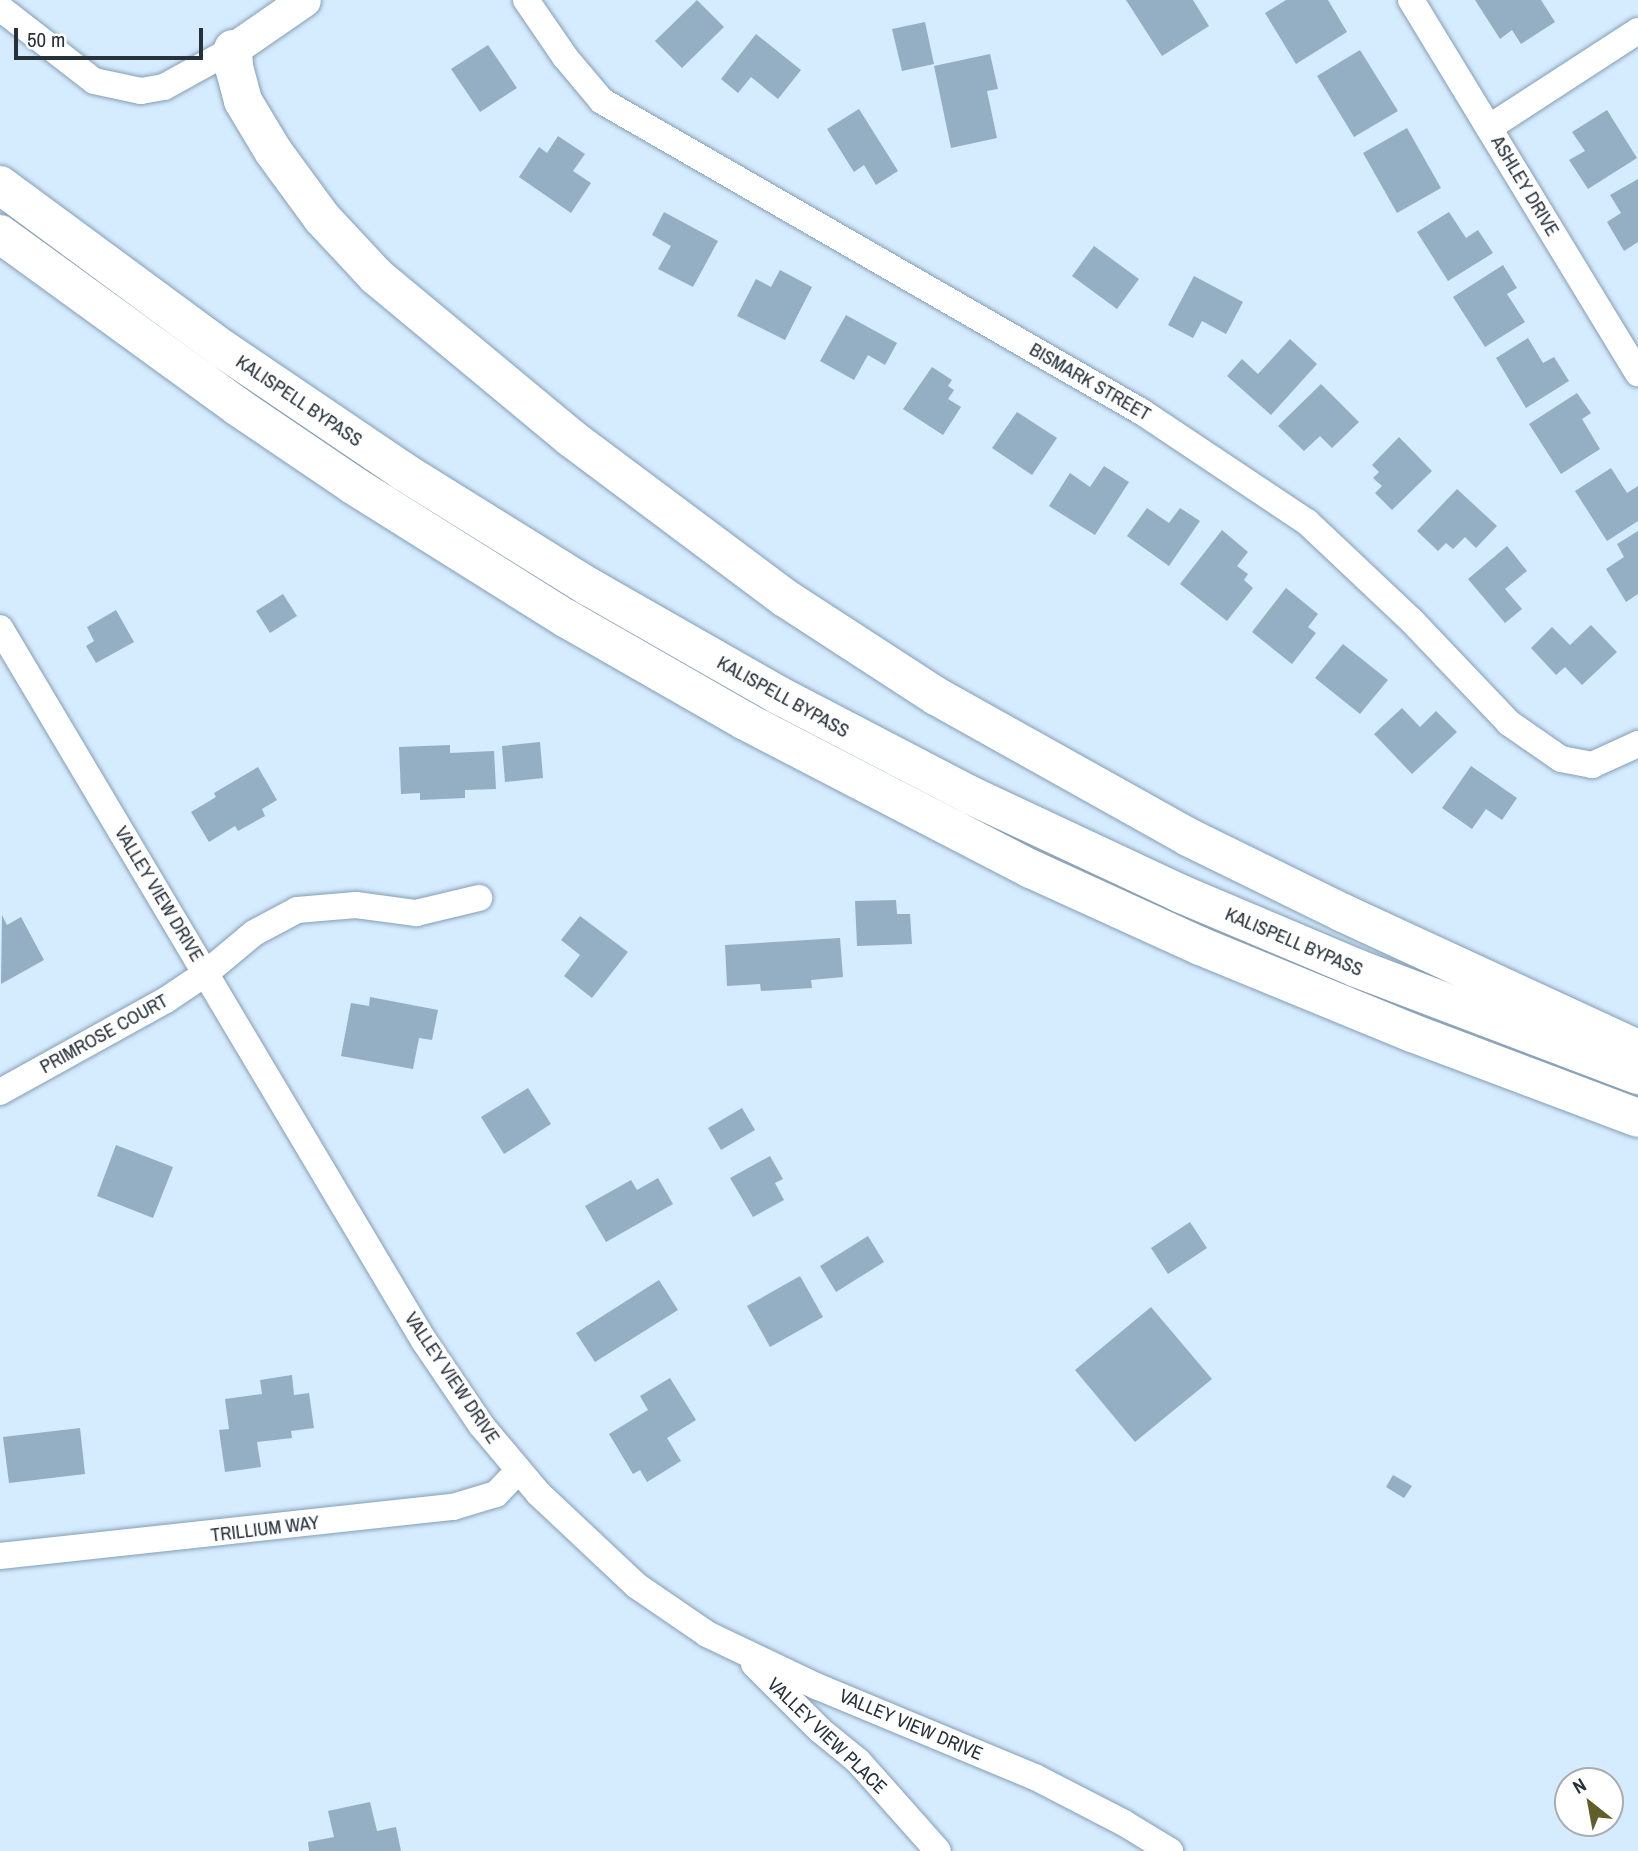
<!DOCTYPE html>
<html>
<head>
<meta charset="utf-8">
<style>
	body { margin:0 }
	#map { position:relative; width:1638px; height:1851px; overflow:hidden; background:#d5ebfe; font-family:"Archivo Narrow",sans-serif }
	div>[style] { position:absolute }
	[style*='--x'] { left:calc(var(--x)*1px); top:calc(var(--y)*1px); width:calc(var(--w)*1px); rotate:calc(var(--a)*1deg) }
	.building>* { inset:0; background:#94aec4 }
	.roads { filter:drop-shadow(0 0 2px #849eb4) drop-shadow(0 0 2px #849eb4) }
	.minor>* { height:26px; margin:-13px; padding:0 13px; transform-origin:13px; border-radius:13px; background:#fff }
	.tertiary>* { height:33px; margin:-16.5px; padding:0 16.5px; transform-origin:16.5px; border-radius:16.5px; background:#fff }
	.trunk>* { height:38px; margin:-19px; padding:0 19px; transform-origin:19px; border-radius:19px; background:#fff }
	span { translate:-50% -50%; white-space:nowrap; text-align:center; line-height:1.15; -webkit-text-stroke:7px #fff; paint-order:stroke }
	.street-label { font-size:19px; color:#27313a }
	.north { position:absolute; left:1554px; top:1767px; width:70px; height:70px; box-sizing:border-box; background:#fff; border:2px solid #a9adb0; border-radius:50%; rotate:329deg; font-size:19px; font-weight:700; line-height:28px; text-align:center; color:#27313a }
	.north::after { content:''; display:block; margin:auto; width:24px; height:32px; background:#615e2b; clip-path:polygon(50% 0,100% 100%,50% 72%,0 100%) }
	.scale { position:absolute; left:14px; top:28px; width:189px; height:32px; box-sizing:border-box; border:4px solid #27313a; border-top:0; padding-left:9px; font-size:21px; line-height:24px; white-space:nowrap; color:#27313a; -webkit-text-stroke:5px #fff; paint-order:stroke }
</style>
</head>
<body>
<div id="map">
	<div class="building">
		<div style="clip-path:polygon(697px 0,724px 27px,682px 68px,655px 41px)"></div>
		<div style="clip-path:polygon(1126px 0,1193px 0,1209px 26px,1162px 56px)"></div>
		<div style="clip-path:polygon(1286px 0,1328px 0,1347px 32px,1296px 64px,1265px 13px)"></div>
		<div style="clip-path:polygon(1475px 0,1541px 0,1555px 22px,1521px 44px,1512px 30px,1500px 39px)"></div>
		<div style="clip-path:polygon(925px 22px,934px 64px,902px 71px,892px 29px)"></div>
		<div style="clip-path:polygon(756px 34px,801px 70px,778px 99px,751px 77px,738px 93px,721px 79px)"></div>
		<div style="clip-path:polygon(488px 45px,517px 88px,480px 112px,451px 69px)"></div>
		<div style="clip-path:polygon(1360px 50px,1398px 111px,1354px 137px,1317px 76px)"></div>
		<div style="clip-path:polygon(990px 54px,998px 89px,987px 91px,997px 138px,951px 148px,934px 66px)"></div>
		<div style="clip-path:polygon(859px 109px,898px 171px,876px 185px,864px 165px,854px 172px,827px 129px)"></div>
		<div style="clip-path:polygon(1607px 110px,1637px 158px,1588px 189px,1569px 160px,1585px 151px,1572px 132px)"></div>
		<div style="clip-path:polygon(1407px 128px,1441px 188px,1397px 213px,1363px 153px)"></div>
		<div style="clip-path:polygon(558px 136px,585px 154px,573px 171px,591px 183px,571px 213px,519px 177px,539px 147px,547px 153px)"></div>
		<div style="clip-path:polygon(1638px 179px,1638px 242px,1624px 251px,1607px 222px,1621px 213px,1610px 195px)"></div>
		<div style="clip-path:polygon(664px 212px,718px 241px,693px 287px,658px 269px,671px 246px,652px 235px)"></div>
		<div style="clip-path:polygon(1449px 212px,1466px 238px,1478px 230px,1493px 253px,1448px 281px,1417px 232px)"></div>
		<div style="clip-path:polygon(1094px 246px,1139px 279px,1117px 309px,1072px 276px)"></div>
		<div style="clip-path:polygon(1503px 265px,1517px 288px,1507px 294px,1525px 322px,1485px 347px,1453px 297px)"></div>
		<div style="clip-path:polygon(780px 270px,812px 287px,785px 340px,737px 316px,756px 279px,771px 287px)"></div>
		<div style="clip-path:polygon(1194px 276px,1243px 302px,1226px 334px,1202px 321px,1193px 338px,1168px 325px)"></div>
		<div style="clip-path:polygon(846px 315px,897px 343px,885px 365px,868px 355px,854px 380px,820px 361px)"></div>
		<div style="clip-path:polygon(1528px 338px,1543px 363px,1554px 357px,1569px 381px,1526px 408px,1496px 358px)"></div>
		<div style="clip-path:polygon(1290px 339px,1317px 364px,1271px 415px,1227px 376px,1242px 359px,1258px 374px)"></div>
		<div style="clip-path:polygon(932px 367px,952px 380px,948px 386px,954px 390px,948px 399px,961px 407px,943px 435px,903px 409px)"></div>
		<div style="clip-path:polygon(1321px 384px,1359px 422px,1332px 448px,1320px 436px,1304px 451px,1278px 426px)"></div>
		<div style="clip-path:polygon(1577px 393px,1591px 413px,1582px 419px,1600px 449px,1561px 474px,1529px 424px)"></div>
		<div style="clip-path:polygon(1017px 412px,1057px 438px,1032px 475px,992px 448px)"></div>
		<div style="clip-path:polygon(1399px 437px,1432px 471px,1392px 510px,1375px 493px,1382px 486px,1373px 478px,1379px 472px,1372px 465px)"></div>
		<div style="clip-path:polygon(1104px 466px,1129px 482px,1095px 535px,1049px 506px,1070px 473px,1090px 487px)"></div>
		<div style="clip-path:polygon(1611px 468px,1627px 493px,1638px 486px,1638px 521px,1607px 541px,1575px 491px)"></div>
		<div style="clip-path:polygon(1457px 489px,1497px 526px,1476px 548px,1465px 537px,1453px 549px,1446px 543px,1438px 551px,1417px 531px)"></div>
		<div style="clip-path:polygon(1147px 508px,1169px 523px,1180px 508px,1200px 521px,1169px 566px,1127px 536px)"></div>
		<div style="clip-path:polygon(1222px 530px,1248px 552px,1237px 566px,1248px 574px,1244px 580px,1253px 588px,1227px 621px,1180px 584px)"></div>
		<div style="clip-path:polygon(1638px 531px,1638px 594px,1626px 602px,1606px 569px,1624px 557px,1617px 544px)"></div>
		<div style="clip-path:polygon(1507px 546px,1527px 571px,1505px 589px,1522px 609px,1505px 623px,1468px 579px)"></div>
		<div style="clip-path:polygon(1286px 588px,1318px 614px,1308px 627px,1316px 633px,1292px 664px,1252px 632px)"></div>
		<div style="clip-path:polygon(283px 594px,297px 616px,270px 633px,256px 611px)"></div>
		<div style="clip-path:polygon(116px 610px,134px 642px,96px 663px,86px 646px,94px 641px,87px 627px)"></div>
		<div style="clip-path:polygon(1591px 625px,1617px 652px,1582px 685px,1565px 667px,1556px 675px,1531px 648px,1552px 627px,1570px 645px)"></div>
		<div style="clip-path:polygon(1343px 644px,1388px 680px,1360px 714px,1315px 678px)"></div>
		<div style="clip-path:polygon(1402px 708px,1420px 727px,1436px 711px,1457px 732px,1412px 774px,1374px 734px)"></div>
		<div style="clip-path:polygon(540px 742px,543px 778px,505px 782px,502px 746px)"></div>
		<div style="clip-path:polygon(450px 745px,450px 753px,494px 751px,496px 789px,465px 790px,465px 798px,420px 800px,420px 793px,401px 794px,399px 747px)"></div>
		<div style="clip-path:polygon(1471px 766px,1517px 798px,1502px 820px,1486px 809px,1472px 829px,1442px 808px)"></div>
		<div style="clip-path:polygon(258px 767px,277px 800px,262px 809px,265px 816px,238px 831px,235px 826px,209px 842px,191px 812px,216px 797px,214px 793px)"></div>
		<div style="clip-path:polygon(896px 900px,897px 914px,910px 914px,912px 944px,857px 946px,855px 901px)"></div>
		<div style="clip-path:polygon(2px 915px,7px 925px,21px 917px,44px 960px,1px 984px)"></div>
		<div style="clip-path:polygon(580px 916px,628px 952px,592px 998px,564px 976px,580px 955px,561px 940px)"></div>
		<div style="clip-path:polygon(840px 938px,843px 977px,811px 980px,812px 988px,761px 991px,760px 984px,727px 986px,725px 945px)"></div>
		<div style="clip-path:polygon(370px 997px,438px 1010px,432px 1040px,419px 1038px,413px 1069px,341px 1056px,351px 1003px,369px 1006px)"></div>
		<div style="clip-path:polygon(528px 1088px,551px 1124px,504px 1154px,481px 1117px)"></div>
		<div style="clip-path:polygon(742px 1108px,755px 1130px,721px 1150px,708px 1128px)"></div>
		<div style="clip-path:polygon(116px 1145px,173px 1167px,153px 1218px,97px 1196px)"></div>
		<div style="clip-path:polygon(770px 1156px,783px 1179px,775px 1183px,784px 1200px,753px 1217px,730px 1178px)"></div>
		<div style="clip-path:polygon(658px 1178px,673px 1204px,606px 1242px,585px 1206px,631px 1180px,637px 1190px)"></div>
		<div style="clip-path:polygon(1190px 1222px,1207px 1248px,1168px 1274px,1151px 1248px)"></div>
		<div style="clip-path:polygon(868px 1236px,884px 1262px,836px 1292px,820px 1266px)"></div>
		<div style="clip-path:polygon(800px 1276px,823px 1317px,770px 1347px,747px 1306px)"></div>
		<div style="clip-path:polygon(659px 1280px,678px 1310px,595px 1362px,576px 1333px)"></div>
		<div style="clip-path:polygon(1151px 1307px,1212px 1379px,1135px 1442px,1075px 1370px)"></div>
		<div style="clip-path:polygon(292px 1375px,294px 1395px,309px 1393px,314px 1428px,291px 1431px,292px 1438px,257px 1442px,261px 1467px,225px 1472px,219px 1430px,229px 1429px,225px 1399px,262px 1394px,260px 1380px)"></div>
		<div style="clip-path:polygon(670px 1378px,696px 1420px,667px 1438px,681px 1461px,647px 1482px,640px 1470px,633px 1474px,609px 1434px,648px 1410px,640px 1396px)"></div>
		<div style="clip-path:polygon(80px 1428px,85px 1474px,9px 1483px,3px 1437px)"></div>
		<div style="clip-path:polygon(1393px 1475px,1412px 1486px,1404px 1498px,1386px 1487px)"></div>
		<div style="clip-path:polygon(370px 1802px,377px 1831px,396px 1827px,401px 1851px,309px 1851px,308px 1842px,334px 1837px,328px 1811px)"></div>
	</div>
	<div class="roads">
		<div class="minor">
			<div style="--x:526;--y:0;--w:69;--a:55.6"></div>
			<div style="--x:565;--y:57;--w:57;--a:49.9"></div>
			<div style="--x:602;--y:101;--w:623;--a:29.94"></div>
			<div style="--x:1142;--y:412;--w:198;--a:33.7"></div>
			<div style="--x:1307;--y:522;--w:144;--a:43.3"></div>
			<div style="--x:1412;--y:621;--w:141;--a:46.4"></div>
			<div style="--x:1509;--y:723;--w:63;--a:34.7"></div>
			<div style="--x:1561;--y:759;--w:32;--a:11"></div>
			<div style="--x:1592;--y:765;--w:51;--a:-24.5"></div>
			<div style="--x:1411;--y:0;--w:437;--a:58.7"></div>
			<div style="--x:0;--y:8;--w:119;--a:37.8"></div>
			<div style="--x:94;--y:81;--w:48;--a:12"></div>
			<div style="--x:141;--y:91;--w:23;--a:-10"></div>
			<div style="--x:164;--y:87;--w:79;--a:-28.8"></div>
			<div style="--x:1490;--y:127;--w:176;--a:-33"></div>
			<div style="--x:0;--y:628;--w:830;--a:59.26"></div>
			<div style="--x:424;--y:1341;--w:102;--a:55.8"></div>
			<div style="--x:481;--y:1425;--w:90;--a:50"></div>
			<div style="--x:539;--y:1494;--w:134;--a:43.2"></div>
			<div style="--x:637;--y:1586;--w:85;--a:34.4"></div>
			<div style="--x:707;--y:1634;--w:121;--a:25.5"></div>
			<div style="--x:816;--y:1686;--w:237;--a:22.6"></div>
			<div style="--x:1035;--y:1777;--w:100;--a:27.3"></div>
			<div style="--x:1124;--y:1823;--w:54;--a:31.3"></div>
			<div style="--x:0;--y:1092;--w:190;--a:-29"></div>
			<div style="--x:166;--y:1000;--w:48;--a:-34"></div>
			<div style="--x:206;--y:973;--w:62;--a:-39.8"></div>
			<div style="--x:254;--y:933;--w:49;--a:-28.1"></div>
			<div style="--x:297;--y:910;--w:59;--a:-4.8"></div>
			<div style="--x:356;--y:905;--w:61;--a:7.6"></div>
			<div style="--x:416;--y:913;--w:65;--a:-13.4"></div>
			<div style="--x:0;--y:1556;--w:456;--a:-6.2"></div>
			<div style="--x:453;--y:1507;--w:45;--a:-16.8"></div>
			<div style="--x:496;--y:1494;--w:32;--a:-46"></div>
			<div style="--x:754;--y:1664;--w:93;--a:45"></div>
			<div style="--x:820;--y:1730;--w:49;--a:39.2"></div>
			<div style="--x:858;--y:1761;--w:120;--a:48.4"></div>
		</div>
		<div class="tertiary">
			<div style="--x:233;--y:49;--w:86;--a:-34.6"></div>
		</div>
		<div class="trunk">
			<div style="--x:233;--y:49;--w:18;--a:87"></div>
			<div style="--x:234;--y:67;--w:35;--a:75"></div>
			<div style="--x:243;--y:101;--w:58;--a:59"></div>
			<div style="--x:273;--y:151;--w:83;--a:53.8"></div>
			<div style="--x:322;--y:218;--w:79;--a:47"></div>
			<div style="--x:376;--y:276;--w:254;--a:39.7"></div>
			<div style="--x:571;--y:438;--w:267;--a:36.8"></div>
			<div style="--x:785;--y:598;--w:180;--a:33"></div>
			<div style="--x:936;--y:696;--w:289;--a:29.2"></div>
			<div style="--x:1188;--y:837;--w:173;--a:26.1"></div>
			<div style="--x:1343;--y:913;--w:325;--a:24.8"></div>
			<div style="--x:0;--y:185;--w:278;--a:36.4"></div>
			<div style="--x:224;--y:350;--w:217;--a:34.1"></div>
			<div style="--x:404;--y:472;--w:218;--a:31.9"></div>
			<div style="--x:589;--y:587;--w:218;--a:29.7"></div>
			<div style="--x:778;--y:695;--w:216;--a:27.5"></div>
			<div style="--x:970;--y:795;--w:233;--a:25.1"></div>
			<div style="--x:1181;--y:894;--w:190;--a:22.9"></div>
			<div style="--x:1356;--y:968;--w:302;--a:20.8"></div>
			<div style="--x:0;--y:234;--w:294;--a:36"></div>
			<div style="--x:238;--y:407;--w:139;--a:34.1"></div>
			<div style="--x:353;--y:485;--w:252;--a:32.1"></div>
			<div style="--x:567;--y:619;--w:205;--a:29.8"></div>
			<div style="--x:745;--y:721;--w:322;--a:27.4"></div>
			<div style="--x:1031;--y:869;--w:186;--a:24.5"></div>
			<div style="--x:1200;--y:946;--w:229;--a:22.3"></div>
			<div style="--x:1412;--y:1033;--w:241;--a:20.6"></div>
		</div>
	</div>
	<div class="street-label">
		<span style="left:1525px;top:186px;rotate:59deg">ASHLEY DRIVE</span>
		<span style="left:1090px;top:382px;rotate:30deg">BISMARK STREET</span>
		<span style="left:299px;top:401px;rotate:34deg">KALISPELL BYPASS</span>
		<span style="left:783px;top:697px;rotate:29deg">KALISPELL BYPASS</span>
		<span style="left:159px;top:894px;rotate:59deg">VALLEY VIEW DRIVE</span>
		<span style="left:1294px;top:942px;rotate:23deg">KALISPELL BYPASS</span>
		<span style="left:104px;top:1034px;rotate:-29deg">PRIMROSE COURT</span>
		<span style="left:452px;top:1378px;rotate:56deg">VALLEY VIEW DRIVE</span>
		<span style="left:265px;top:1529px;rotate:-7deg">TRILLIUM WAY</span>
		<span style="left:911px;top:1725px;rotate:23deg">VALLEY VIEW DRIVE</span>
		<span style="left:827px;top:1736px;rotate:44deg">VALLEY VIEW PLACE</span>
	</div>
	<div class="north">N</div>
	<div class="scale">50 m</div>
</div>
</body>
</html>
